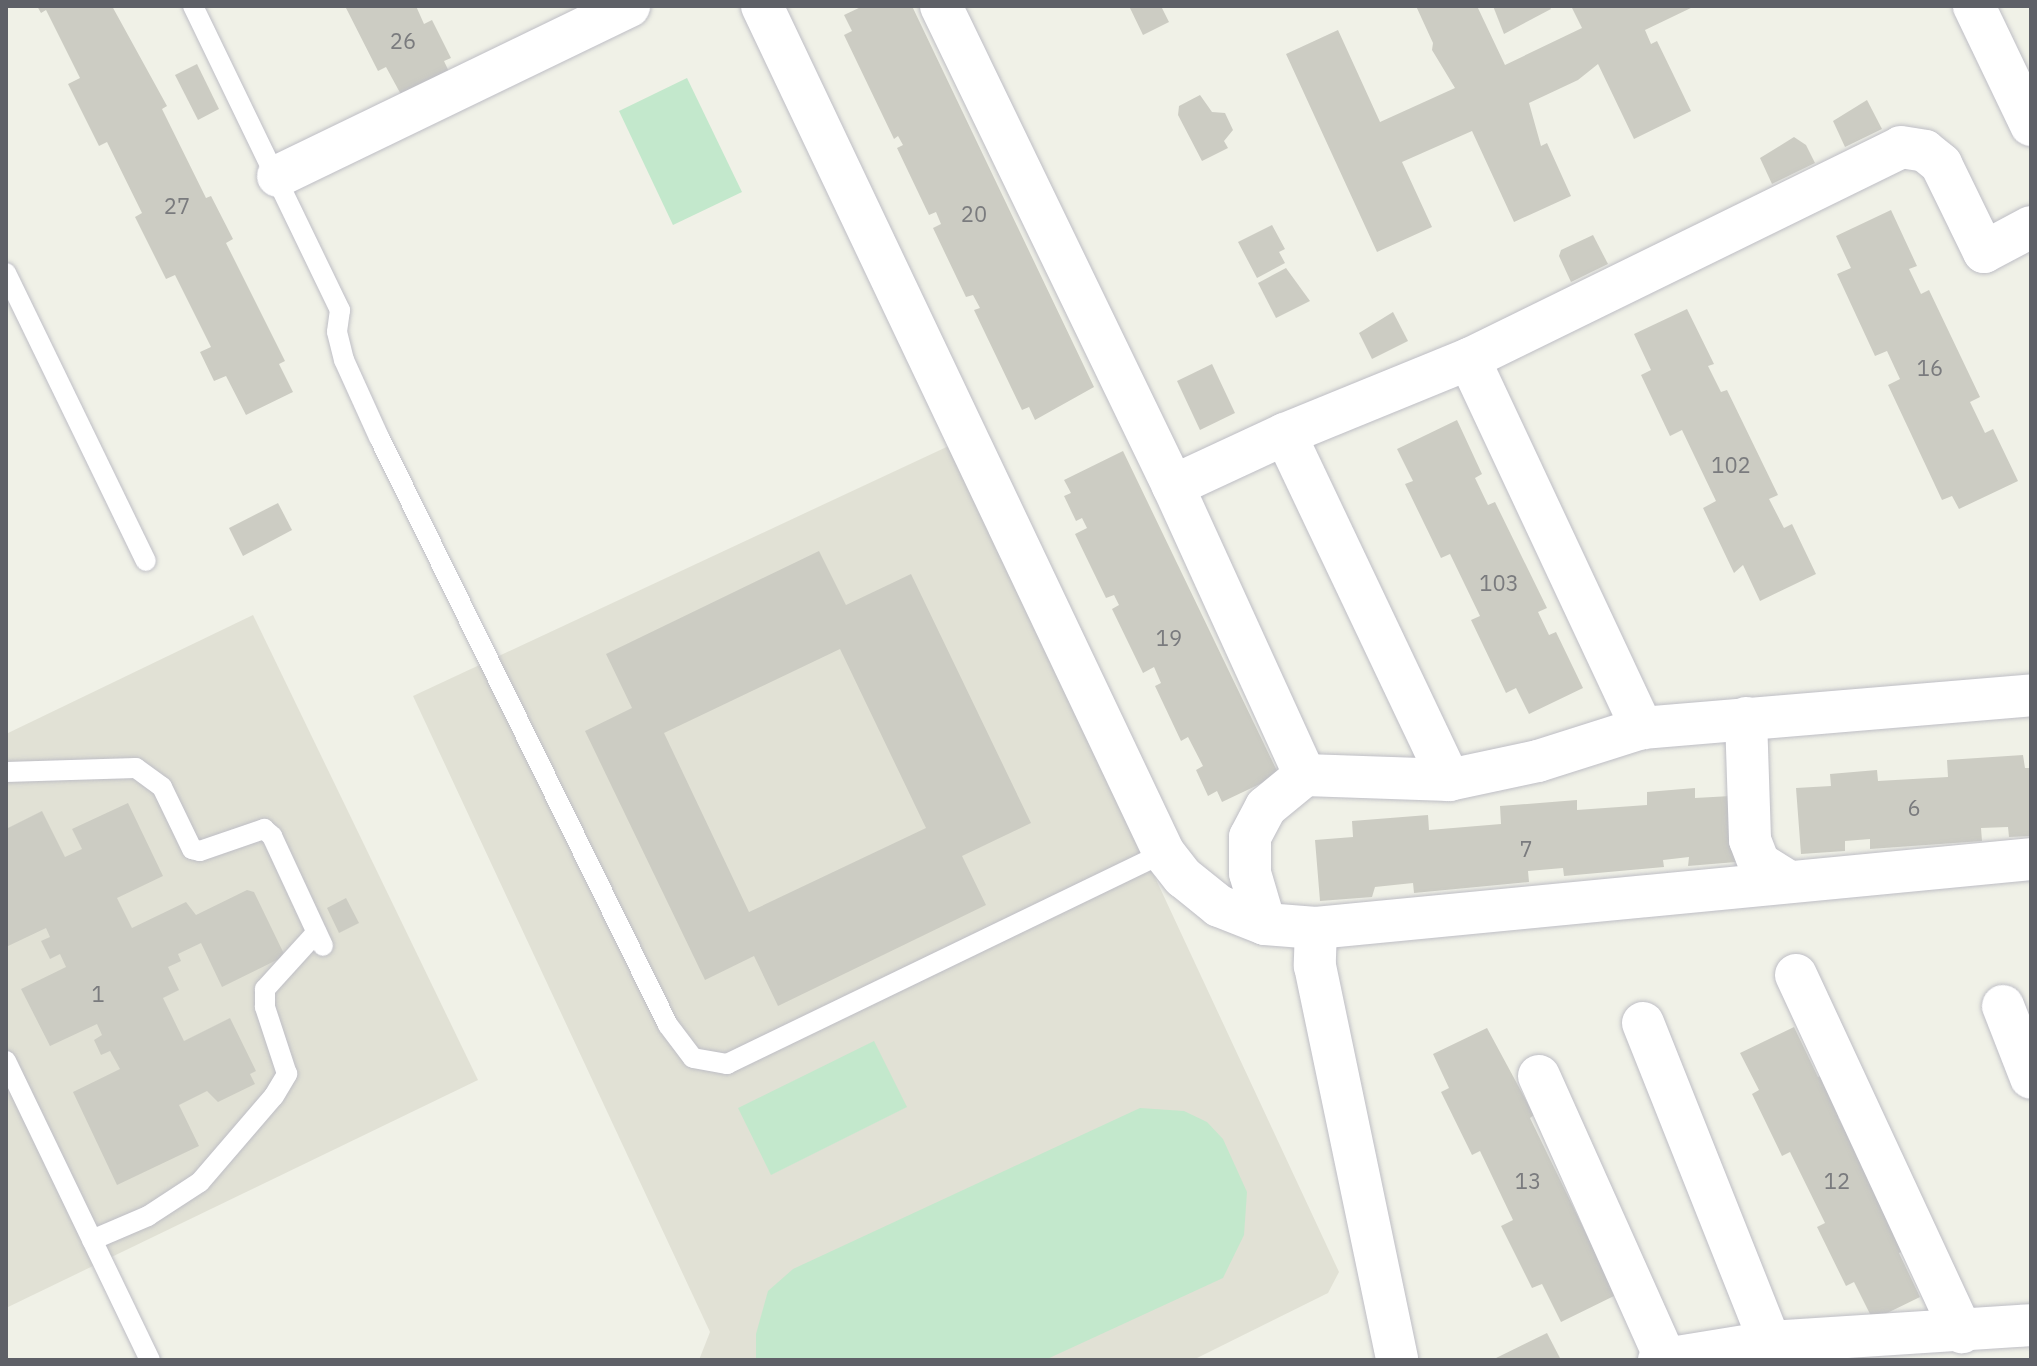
<!DOCTYPE html>
<html>
<head>
<meta charset="utf-8">
<style>
	body { margin:0 }
	#map { position:relative; width:2037px; height:1366px; overflow:hidden; background:#f0f1e7; font-family:"IBM Plex Sans",sans-serif }
	div>[style] { position:absolute }
	[style*='--x'] { left:calc(var(--x)*1px); top:calc(var(--y)*1px); width:calc(var(--w)*1px); rotate:calc(var(--a)*1deg) }
	.education>* { inset:0; background:#e1e1d5 }
	.green>* { inset:0; background:#c3e8cc }
	.building>* { inset:0; background:#ccccc3 }
	.roads { filter:drop-shadow(0 0 2px #bebec5) drop-shadow(0 0 2px #bebec5) }
	.service>* { height:20px; margin:-10px; padding:0 10px; transform-origin:10px; border-radius:10px; background:#fff }
	.minor>* { height:42px; margin:-21px; padding:0 21px; transform-origin:21px; border-radius:21px; background:#fff }
	span { translate:-50% -50%; white-space:nowrap; text-align:center; line-height:1.15; -webkit-text-stroke:6px #fff; paint-order:stroke }
	.number-label { font-size:22px; color:#7a7b7e }
	.number-label span { -webkit-text-stroke-width:0 }
	.frame { position:absolute; inset:0; border:8px solid #5e6067; pointer-events:none }
</style>
</head>
<body>
<div id="map">
	<div class="education">
		<div style="clip-path:polygon(953px 444px,1339px 1272px,1328px 1293px,1193px 1360px,699px 1360px,710px 1332px,413px 696px)"></div>
		<div style="clip-path:polygon(253px 615px,478px 1080px,6px 1308px,6px 734px)"></div>
	</div>
	<div class="green">
		<div style="clip-path:polygon(687px 78px,742px 192px,673px 225px,619px 111px)"></div>
		<div style="clip-path:polygon(874px 1041px,907px 1107px,771px 1175px,738px 1108px)"></div>
		<div style="clip-path:polygon(1140px 1108px,1184px 1111px,1207px 1122px,1223px 1139px,1247px 1192px,1244px 1235px,1223px 1278px,1045px 1360px,756px 1360px,756px 1334px,768px 1291px,793px 1269px)"></div>
	</div>
	<div class="building">
		<div style="clip-path:polygon(37px 6px,112px 6px,167px 106px,162px 109px,206px 198px,211px 196px,233px 239px,226px 243px,285px 361px,279px 364px,293px 392px,246px 415px,226px 376px,214px 381px,200px 352px,211px 347px,175px 275px,166px 279px,135px 217px,142px 213px,107px 142px,99px 146px,68px 84px,80px 78px,46px 10px,41px 13px)"></div>
		<div style="clip-path:polygon(345px 6px,416px 6px,424px 24px,432px 20px,451px 58px,444px 61px,451px 76px,404px 100px,386px 67px,378px 71px)"></div>
		<div style="clip-path:polygon(863px 6px,912px 6px,1094px 387px,1035px 420px,1029px 407px,1022px 410px,974px 310px,980px 308px,973px 295px,966px 297px,933px 228px,941px 224px,936px 212px,929px 215px,897px 148px,903px 145px,898px 136px,894px 139px,844px 35px,852px 31px,844px 15px)"></div>
		<div style="clip-path:polygon(1129px 6px,1168px 6px,1162px 8px,1169px 22px,1143px 35px)"></div>
		<div style="clip-path:polygon(1416px 6px,1477px 6px,1505px 65px,1582px 28px,1571px 6px,1695px 6px,1645px 30px,1651px 44px,1657px 41px,1691px 111px,1634px 139px,1598px 64px,1578px 80px,1529px 103px,1541px 146px,1547px 143px,1571px 196px,1514px 222px,1472px 131px,1402px 162px,1432px 227px,1377px 252px,1286px 54px,1338px 30px,1380px 122px,1455px 88px,1432px 50px,1433px 43px)"></div>
		<div style="clip-path:polygon(1493px 6px,1549px 6px,1551px 9px,1504px 34px)"></div>
		<div style="clip-path:polygon(197px 64px,219px 109px,198px 120px,175px 75px)"></div>
		<div style="clip-path:polygon(1200px 95px,1212px 112px,1225px 113px,1233px 130px,1224px 141px,1228px 148px,1202px 161px,1178px 115px,1179px 106px)"></div>
		<div style="clip-path:polygon(1867px 100px,1882px 129px,1845px 147px,1833px 121px)"></div>
		<div style="clip-path:polygon(1794px 137px,1806px 145px,1815px 163px,1772px 184px,1760px 158px)"></div>
		<div style="clip-path:polygon(1891px 210px,1917px 266px,1909px 269px,1921px 294px,1929px 290px,1980px 397px,1970px 402px,1985px 433px,1993px 429px,2018px 481px,1959px 509px,1952px 496px,1942px 500px,1888px 385px,1900px 379px,1887px 351px,1875px 356px,1837px 274px,1851px 268px,1836px 236px)"></div>
		<div style="clip-path:polygon(1272px 225px,1285px 249px,1279px 252px,1285px 263px,1257px 278px,1238px 242px)"></div>
		<div style="clip-path:polygon(1593px 235px,1608px 264px,1571px 282px,1559px 256px,1561px 250px)"></div>
		<div style="clip-path:polygon(1286px 268px,1310px 301px,1276px 318px,1258px 283px)"></div>
		<div style="clip-path:polygon(1687px 309px,1714px 364px,1708px 366px,1721px 392px,1727px 390px,1778px 495px,1769px 499px,1784px 528px,1792px 524px,1816px 574px,1760px 601px,1743px 565px,1734px 573px,1703px 508px,1716px 501px,1682px 430px,1670px 436px,1641px 375px,1651px 370px,1634px 334px)"></div>
		<div style="clip-path:polygon(1393px 312px,1408px 341px,1372px 359px,1359px 333px)"></div>
		<div style="clip-path:polygon(1212px 364px,1235px 413px,1200px 430px,1177px 381px)"></div>
		<div style="clip-path:polygon(1457px 420px,1482px 474px,1475px 478px,1488px 505px,1495px 502px,1547px 608px,1538px 612px,1549px 635px,1556px 632px,1583px 688px,1529px 714px,1516px 688px,1506px 693px,1471px 620px,1480px 616px,1450px 554px,1441px 558px,1405px 484px,1413px 481px,1397px 449px)"></div>
		<div style="clip-path:polygon(1123px 451px,1279px 775px,1222px 802px,1217px 791px,1208px 796px,1196px 770px,1203px 766px,1188px 737px,1181px 741px,1155px 686px,1161px 683px,1154px 667px,1143px 673px,1112px 609px,1119px 605px,1114px 595px,1106px 598px,1075px 534px,1087px 528px,1082px 518px,1076px 521px,1064px 496px,1071px 493px,1064px 480px)"></div>
		<div style="clip-path:polygon(278px 503px,292px 530px,243px 556px,229px 528px)"></div>
		<div style="clip-path:polygon(evenodd,819px 551px,846px 605px,911px 574px,1031px 823px,962px 856px,986px 905px,778px 1006px,754px 956px,705px 980px,585px 731px,632px 708px,606px 654px,819px 551px,840px 649px,926px 828px,749px 912px,664px 733px,840px 649px)"></div>
		<div style="clip-path:polygon(2023px 755px,2025px 768px,2031px 768px,2031px 836px,2009px 837px,2008px 827px,1981px 828px,1982px 841px,1870px 849px,1870px 839px,1845px 841px,1845px 851px,1801px 854px,1796px 788px,1831px 786px,1830px 774px,1877px 770px,1878px 781px,1948px 777px,1947px 760px)"></div>
		<div style="clip-path:polygon(1695px 788px,1695px 798px,1731px 796px,1736px 862px,1688px 866px,1689px 857px,1663px 860px,1664px 867px,1564px 876px,1563px 868px,1528px 871px,1529px 882px,1414px 893px,1413px 883px,1375px 887px,1372px 897px,1320px 901px,1315px 840px,1353px 837px,1352px 821px,1428px 815px,1429px 830px,1501px 824px,1500px 806px,1577px 800px,1577px 810px,1647px 805px,1647px 792px)"></div>
		<div style="clip-path:polygon(128px 803px,163px 876px,117px 898px,132px 928px,186px 902px,196px 915px,247px 890px,254px 892px,285px 956px,222px 987px,201px 943px,178px 954px,181px 961px,168px 967px,179px 990px,163px 998px,184px 1041px,230px 1018px,256px 1071px,250px 1074px,255px 1084px,218px 1102px,207px 1091px,179px 1105px,199px 1146px,117px 1185px,73px 1092px,120px 1069px,110px 1051px,101px 1055px,94px 1040px,102px 1035px,97px 1024px,50px 1046px,21px 989px,66px 967px,60px 954px,50px 959px,41px 941px,50px 937px,46px 928px,6px 947px,6px 829px,42px 811px,65px 857px,82px 849px,72px 829px)"></div>
		<div style="clip-path:polygon(346px 898px,359px 923px,339px 933px,327px 908px)"></div>
		<div style="clip-path:polygon(1794px 1027px,1818px 1077px,1825px 1074px,1845px 1114px,1838px 1117px,1908px 1249px,1899px 1253px,1920px 1297px,1873px 1320px,1854px 1282px,1846px 1286px,1817px 1227px,1825px 1223px,1790px 1152px,1782px 1156px,1752px 1094px,1759px 1090px,1740px 1053px)"></div>
		<div style="clip-path:polygon(1487px 1028px,1534px 1115px,1530px 1118px,1616px 1295px,1561px 1322px,1542px 1284px,1532px 1288px,1501px 1226px,1513px 1220px,1480px 1151px,1472px 1155px,1441px 1092px,1449px 1088px,1433px 1054px)"></div>
		<div style="clip-path:polygon(1547px 1333px,1561px 1360px,1492px 1360px)"></div>
	</div>
	<div class="roads">
		<div class="service">
			<div style="--x:193;--y:6;--w:338;--a:64.2"></div>
			<div style="--x:340;--y:310;--w:22;--a:98"></div>
			<div style="--x:337;--y:332;--w:29;--a:76"></div>
			<div style="--x:344;--y:360;--w:85;--a:65.6"></div>
			<div style="--x:379;--y:437;--w:655;--a:63.83"></div>
			<div style="--x:668;--y:1025;--w:41;--a:52.9"></div>
			<div style="--x:693;--y:1058;--w:35;--a:10"></div>
			<div style="--x:727;--y:1064;--w:485;--a:-25.8"></div>
			<div style="--x:6;--y:273;--w:320;--a:64.1"></div>
			<div style="--x:6;--y:772;--w:130;--a:-1.8"></div>
			<div style="--x:136;--y:768;--w:32;--a:36"></div>
			<div style="--x:162;--y:787;--w:69;--a:64.2"></div>
			<div style="--x:192;--y:849;--w:8;--a:14"></div>
			<div style="--x:200;--y:851;--w:68;--a:-19"></div>
			<div style="--x:264;--y:829;--w:11;--a:41"></div>
			<div style="--x:272;--y:836;--w:121;--a:65.1"></div>
			<div style="--x:6;--y:1061;--w:332;--a:64.3"></div>
			<div style="--x:92;--y:1240;--w:61;--a:-23.2"></div>
			<div style="--x:148;--y:1216;--w:62;--a:-33.2"></div>
			<div style="--x:200;--y:1182;--w:113;--a:-49.3"></div>
			<div style="--x:274;--y:1096;--w:26;--a:-59"></div>
			<div style="--x:287;--y:1074;--w:71;--a:-108.2"></div>
			<div style="--x:265;--y:1007;--w:18;--a:-90"></div>
			<div style="--x:265;--y:989;--w:76;--a:-47.7"></div>
		</div>
		<div class="minor">
			<div style="--x:762;--y:6;--w:938;--a:64.61"></div>
			<div style="--x:1164;--y:853;--w:31;--a:52"></div>
			<div style="--x:1183;--y:877;--w:46;--a:38.9"></div>
			<div style="--x:1219;--y:906;--w:49;--a:21.4"></div>
			<div style="--x:1265;--y:924;--w:51;--a:4.5"></div>
			<div style="--x:1316;--y:928;--w:718;--a:-5.51"></div>
			<div style="--x:941;--y:6;--w:533;--a:64.2"></div>
			<div style="--x:1173;--y:486;--w:318;--a:65.5"></div>
			<div style="--x:1305;--y:775;--w:144;--a:2"></div>
			<div style="--x:1449;--y:780;--w:91;--a:-12.1"></div>
			<div style="--x:1538;--y:761;--w:109;--a:-17.6"></div>
			<div style="--x:1642;--y:728;--w:390;--a:-4.8"></div>
			<div style="--x:1974;--y:6;--w:132;--a:64.4"></div>
			<div style="--x:278;--y:176;--w:390;--a:-25.8"></div>
			<div style="--x:1469;--y:359;--w:408;--a:64.9"></div>
			<div style="--x:1285;--y:434;--w:383;--a:64.6"></div>
			<div style="--x:1173;--y:486;--w:123;--a:-24.9"></div>
			<div style="--x:1285;--y:434;--w:199;--a:-22.2"></div>
			<div style="--x:1469;--y:359;--w:481;--a:-26.1"></div>
			<div style="--x:1901;--y:147;--w:24;--a:9"></div>
			<div style="--x:1925;--y:151;--w:21;--a:39"></div>
			<div style="--x:1941;--y:164;--w:98;--a:64"></div>
			<div style="--x:1984;--y:252;--w:53;--a:-28"></div>
			<div style="--x:1746;--y:718;--w:122;--a:88.1"></div>
			<div style="--x:1750;--y:840;--w:25;--a:69"></div>
			<div style="--x:1759;--y:863;--w:34;--a:32"></div>
			<div style="--x:1265;--y:924;--w:53;--a:-106.4"></div>
			<div style="--x:1250;--y:873;--w:36;--a:-90"></div>
			<div style="--x:1250;--y:837;--w:34;--a:-62"></div>
			<div style="--x:1266;--y:807;--w:50;--a:-39.4"></div>
			<div style="--x:1316;--y:928;--w:38;--a:92"></div>
			<div style="--x:1315;--y:966;--w:402;--a:78.2"></div>
			<div style="--x:1796;--y:975;--w:394;--a:65.1"></div>
			<div style="--x:2003;--y:1006;--w:77;--a:68.7"></div>
			<div style="--x:1643;--y:1023;--w:343;--a:68.3"></div>
			<div style="--x:1539;--y:1076;--w:307;--a:65.9"></div>
			<div style="--x:1659;--y:1360;--w:112;--a:-9.2"></div>
			<div style="--x:1770;--y:1342;--w:262;--a:-3.7"></div>
		</div>
	</div>
	<div class="number-label">
		<span style="left:403px;top:41px">26</span>
		<span style="left:177px;top:206px">27</span>
		<span style="left:974px;top:214px">20</span>
		<span style="left:1930px;top:368px">16</span>
		<span style="left:1731px;top:465px">102</span>
		<span style="left:1499px;top:583px">103</span>
		<span style="left:1169px;top:638px">19</span>
		<span style="left:1914px;top:808px">6</span>
		<span style="left:1526px;top:849px">7</span>
		<span style="left:98px;top:994px">1</span>
		<span style="left:1528px;top:1181px">13</span>
		<span style="left:1837px;top:1181px">12</span>
	</div>
	<div class="frame"></div>
</div>
</body>
</html>
